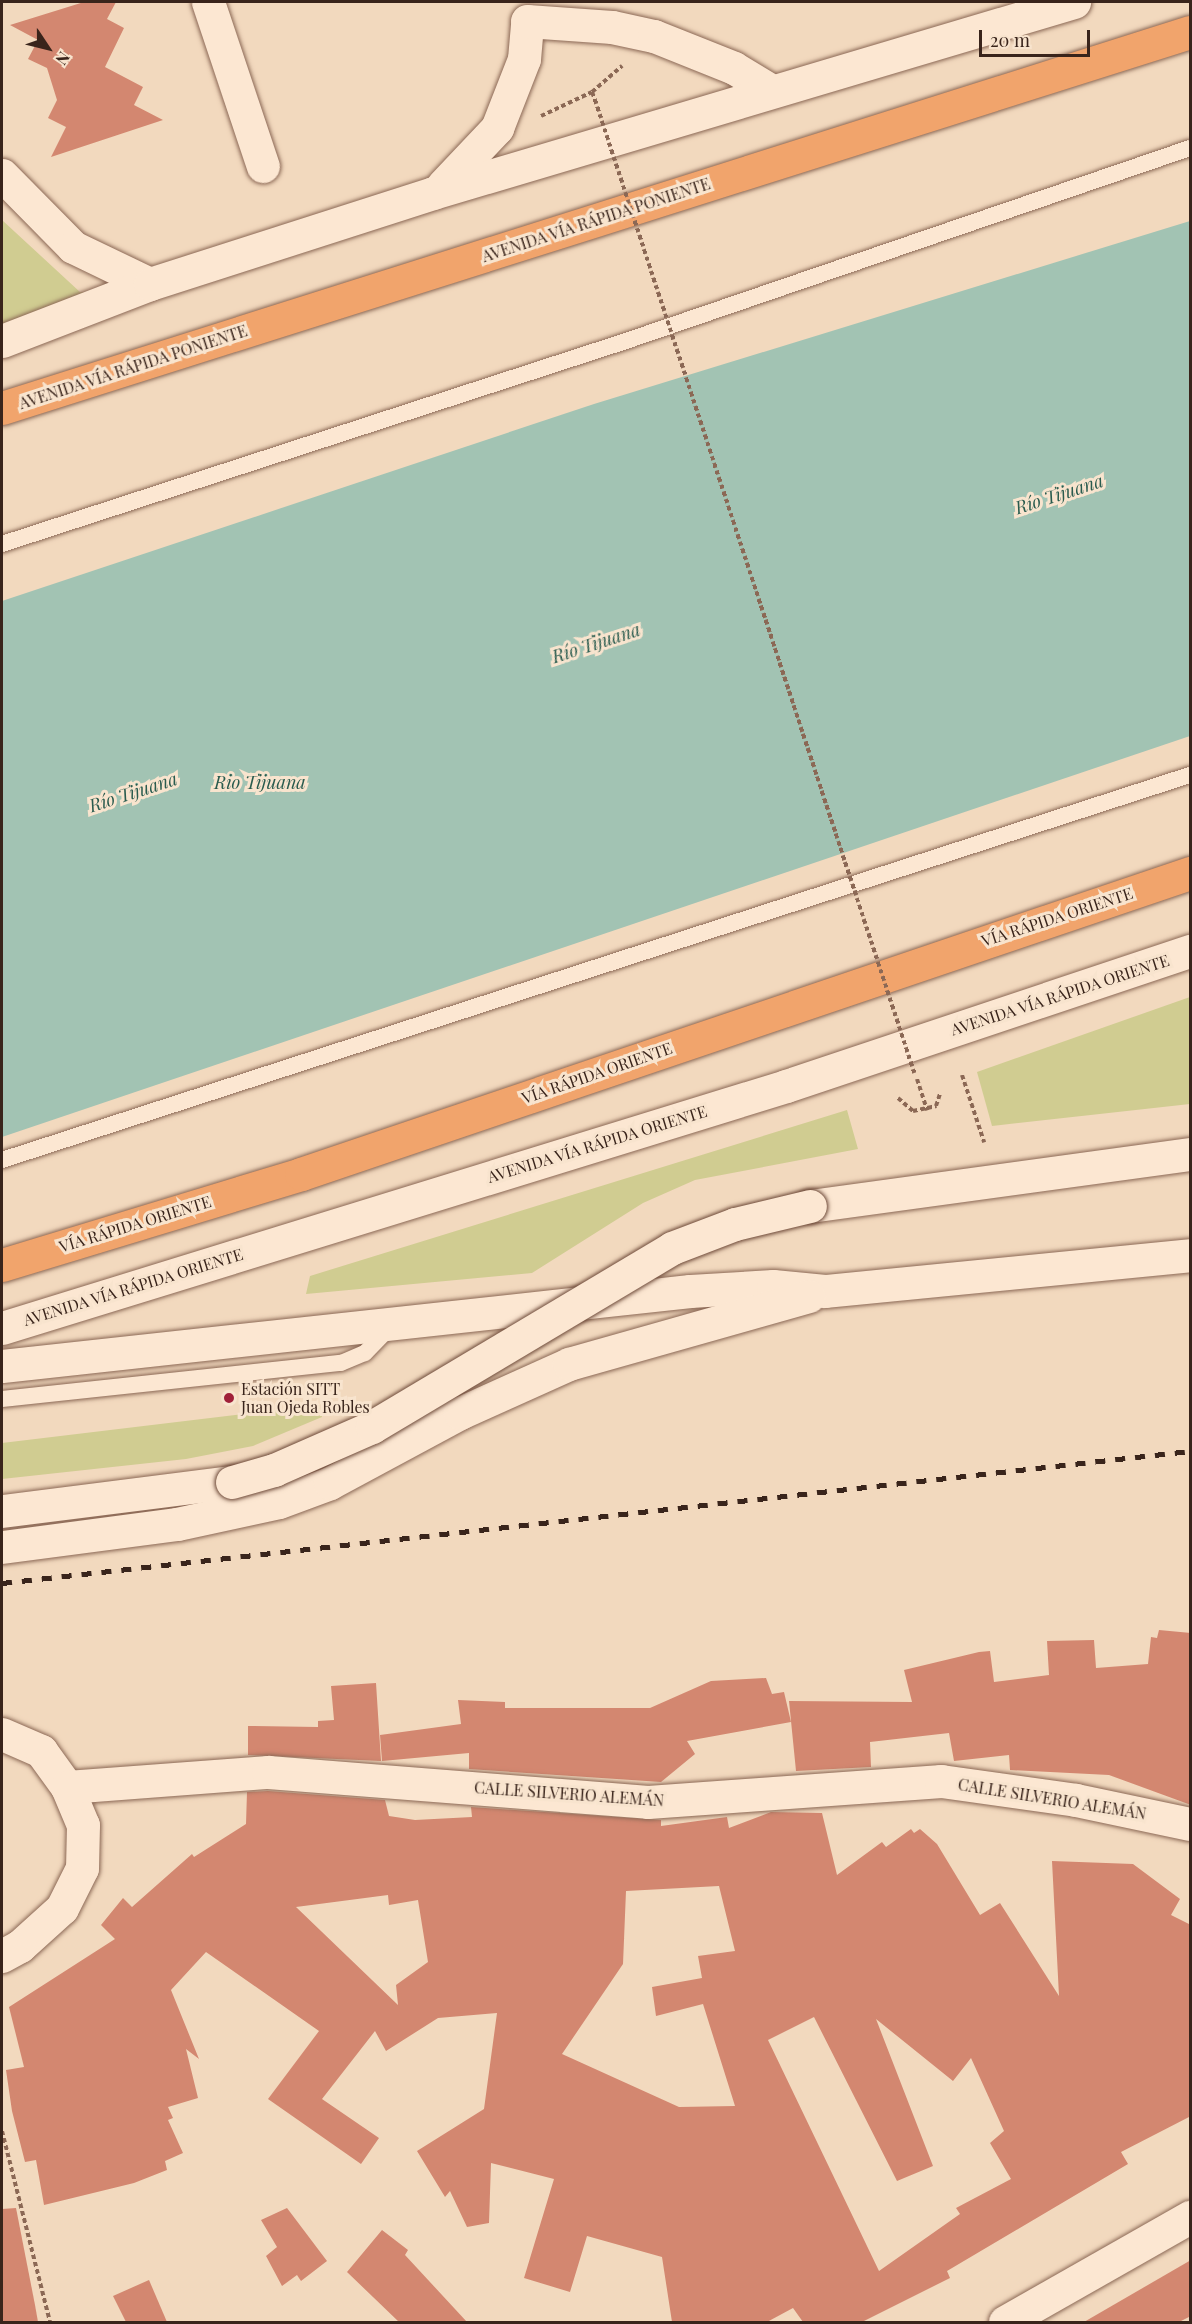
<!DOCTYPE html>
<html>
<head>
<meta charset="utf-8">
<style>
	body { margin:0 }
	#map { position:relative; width:1192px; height:2324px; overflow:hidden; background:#f2d9be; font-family:"Playfair Display",serif }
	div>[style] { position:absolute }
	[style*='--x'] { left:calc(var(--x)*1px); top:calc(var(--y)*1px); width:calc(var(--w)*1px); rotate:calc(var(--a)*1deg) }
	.green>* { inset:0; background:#d0cc91 }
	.water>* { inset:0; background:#a2c3b3 }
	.building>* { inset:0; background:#d38770 }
	.path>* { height:4px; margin-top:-2px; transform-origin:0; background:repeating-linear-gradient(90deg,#8b6855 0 4.5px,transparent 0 7.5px) }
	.roads { filter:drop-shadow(0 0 2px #8b6855) drop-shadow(0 0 2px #8b6855) }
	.service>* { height:16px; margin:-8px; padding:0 8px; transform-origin:8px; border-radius:8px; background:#fce7d2 }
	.minor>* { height:33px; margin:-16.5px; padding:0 16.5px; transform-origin:16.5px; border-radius:16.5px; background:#fce7d2 }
	.secondary>* { height:33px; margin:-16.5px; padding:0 16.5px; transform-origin:16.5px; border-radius:16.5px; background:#fce7d2 }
	.trunk>* { height:33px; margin:-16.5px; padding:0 16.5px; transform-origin:16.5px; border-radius:16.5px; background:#f1a46c }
	.rail>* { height:4.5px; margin-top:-2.25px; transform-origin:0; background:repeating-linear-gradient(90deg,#39241b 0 10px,transparent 0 20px) }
	.path-bridge>* { height:4px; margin-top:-2px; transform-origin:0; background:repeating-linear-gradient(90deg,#8b6855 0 4.5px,transparent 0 7.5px) }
	.bridges { filter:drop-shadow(0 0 2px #6d4938) drop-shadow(0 0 2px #6d4938) }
	.secondary-bridge>* { height:33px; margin:-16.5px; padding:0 16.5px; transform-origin:16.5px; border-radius:16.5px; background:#fce7d2 }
	.dots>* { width:16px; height:16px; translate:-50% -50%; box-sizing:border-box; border:3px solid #f8e4ce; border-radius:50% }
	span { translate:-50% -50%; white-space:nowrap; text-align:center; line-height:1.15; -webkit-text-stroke:6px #f8e4ce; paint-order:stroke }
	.street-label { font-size:16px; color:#39241b }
	.poi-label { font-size:16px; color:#39241b }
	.left { translate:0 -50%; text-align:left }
	.water-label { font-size:18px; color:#295b4e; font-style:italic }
	.frame { position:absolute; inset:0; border:3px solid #39241b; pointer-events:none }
	.north { position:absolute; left:18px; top:18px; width:60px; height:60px; -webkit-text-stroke:4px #f8e4ce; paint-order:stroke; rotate:125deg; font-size:16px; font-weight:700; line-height:24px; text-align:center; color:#39241b }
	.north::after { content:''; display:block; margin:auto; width:21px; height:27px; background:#39241b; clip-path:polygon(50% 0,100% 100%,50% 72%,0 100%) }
	.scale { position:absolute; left:979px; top:30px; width:111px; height:27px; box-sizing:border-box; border:3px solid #39241b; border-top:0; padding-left:8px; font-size:18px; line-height:21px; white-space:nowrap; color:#39241b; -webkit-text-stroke:4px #f8e4ce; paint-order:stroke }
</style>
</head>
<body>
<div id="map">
	<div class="green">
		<div style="clip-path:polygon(2px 220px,80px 292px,101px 293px,2px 330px)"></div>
		<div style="clip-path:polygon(1190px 997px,1190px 1104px,992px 1126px,977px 1072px)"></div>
		<div style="clip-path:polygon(847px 1110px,858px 1149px,695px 1180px,643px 1203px,532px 1273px,306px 1294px,310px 1276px)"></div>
		<div style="clip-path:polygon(319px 1405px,322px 1417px,253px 1446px,186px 1459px,2px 1479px,2px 1443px)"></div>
	</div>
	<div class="water">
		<div style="clip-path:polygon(1190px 221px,1190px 736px,2px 1137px,2px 601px,594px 404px)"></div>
	</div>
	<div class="building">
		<div style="clip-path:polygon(84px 2px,116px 2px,107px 19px,124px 28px,105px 67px,143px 87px,134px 105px,163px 120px,51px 157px,66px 127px,48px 118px,57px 100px,47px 68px,28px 59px,38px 40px,10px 25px)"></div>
		<div style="clip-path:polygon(1159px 1630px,1191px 1633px,1191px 1805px,1109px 1775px,1010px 1770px,1009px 1755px,954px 1761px,949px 1733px,870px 1742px,871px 1767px,796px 1771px,789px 1701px,912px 1702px,904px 1670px,979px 1652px,990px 1651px,994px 1682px,1049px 1675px,1047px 1641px,1094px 1640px,1096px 1668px,1148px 1664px,1151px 1637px,1157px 1638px)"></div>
		<div style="clip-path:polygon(766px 1678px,772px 1694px,784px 1692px,791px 1722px,687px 1741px,695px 1754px,661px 1782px,469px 1769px,469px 1753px,382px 1761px,380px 1735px,461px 1724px,458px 1700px,505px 1702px,505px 1708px,650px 1708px,711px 1681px)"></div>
		<div style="clip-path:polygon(376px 1683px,381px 1761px,248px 1755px,248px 1726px,318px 1727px,318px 1721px,334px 1720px,331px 1686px)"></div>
		<div style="clip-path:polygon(evenodd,268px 1791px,385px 1800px,389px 1816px,415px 1820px,472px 1817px,471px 1807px,661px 1820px,661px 1826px,727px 1817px,729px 1828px,771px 1812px,822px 1813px,837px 1875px,882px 1842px,886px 1847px,911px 1829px,914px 1833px,920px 1829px,937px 1844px,980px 1915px,1000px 1903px,1059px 1996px,1052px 1861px,1133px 1864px,1180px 1899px,1171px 1915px,1191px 1925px,1191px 2116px,1121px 2152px,1128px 2164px,947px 2271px,950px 2278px,862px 2322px,803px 2322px,793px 2308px,767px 2322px,672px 2322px,662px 2257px,587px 2236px,570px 2292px,524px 2278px,554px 2179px,491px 2163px,489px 2223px,467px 2227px,450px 2191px,445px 2197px,417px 2151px,484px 2109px,497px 2013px,438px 2018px,386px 2051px,375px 2031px,322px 2099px,379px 2138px,361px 2164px,268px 2099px,319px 2031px,206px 1952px,171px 1990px,199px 2059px,186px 2049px,198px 2098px,168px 2107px,173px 2118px,168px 2120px,183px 2153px,165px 2161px,167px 2170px,134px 2183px,44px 2205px,36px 2160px,25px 2162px,12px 2111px,6px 2070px,24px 2067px,9px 2007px,115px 1939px,101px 1925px,123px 1898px,132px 1907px,192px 1854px,194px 1857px,246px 1824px,247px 1792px,268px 1791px,719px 1886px,735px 1951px,698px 1956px,702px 1978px,652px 1987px,656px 2016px,703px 2004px,735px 2106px,679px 2107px,562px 2054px,623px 1964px,626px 1891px,719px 1886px,268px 1791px,388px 1895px,389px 1905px,418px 1900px,428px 1962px,396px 1985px,398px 2005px,296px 1907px,388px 1895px,268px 1791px,814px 2017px,897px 2181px,933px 2166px,876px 2019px,953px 2081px,971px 2058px,1004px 2131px,990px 2143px,1011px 2179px,956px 2208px,960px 2214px,879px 2271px,768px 2040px,814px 2017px)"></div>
		<div style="clip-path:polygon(16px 2208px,35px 2305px,38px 2322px,2px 2322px,2px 2209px)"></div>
		<div style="clip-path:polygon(287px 2208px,327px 2261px,301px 2281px,297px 2275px,282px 2286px,266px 2256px,277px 2247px,261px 2220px)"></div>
		<div style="clip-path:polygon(382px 2230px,408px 2250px,405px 2255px,467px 2322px,399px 2322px,347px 2272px)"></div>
		<div style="clip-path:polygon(1191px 2260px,1191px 2316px,1179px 2322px,1084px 2322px)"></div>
		<div style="clip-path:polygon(149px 2280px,167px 2322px,126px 2322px,113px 2296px)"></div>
	</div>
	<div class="path">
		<div style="--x:592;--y:92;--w:9;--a:69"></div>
		<div style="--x:541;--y:116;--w:56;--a:-25.2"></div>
		<div style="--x:592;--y:92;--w:40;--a:-41"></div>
		<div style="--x:962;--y:1075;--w:71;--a:71.8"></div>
		<div style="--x:917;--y:1079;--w:33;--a:72"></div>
		<div style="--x:898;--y:1098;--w:20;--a:41"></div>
		<div style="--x:913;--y:1111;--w:24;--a:-12"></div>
		<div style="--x:936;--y:1106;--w:13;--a:-72"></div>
		<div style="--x:2;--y:2131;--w:197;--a:75.9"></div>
	</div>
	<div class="roads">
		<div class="service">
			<div style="--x:2;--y:544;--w:653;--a:-18.02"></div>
			<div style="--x:623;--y:342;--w:599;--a:-18.89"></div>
			<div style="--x:2;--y:1160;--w:1249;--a:-17.96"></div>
			<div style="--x:2;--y:1399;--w:341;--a:-6.1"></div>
			<div style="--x:341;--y:1363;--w:26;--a:-23"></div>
			<div style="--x:365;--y:1353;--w:36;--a:-46"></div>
		</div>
		<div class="minor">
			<div style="--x:208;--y:2;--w:173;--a:71.5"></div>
			<div style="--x:2;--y:1734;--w:43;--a:23.6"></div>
			<div style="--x:41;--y:1751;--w:44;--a:54.2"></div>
			<div style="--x:67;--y:1787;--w:41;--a:67.2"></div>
			<div style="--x:83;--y:1825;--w:43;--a:91.3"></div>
			<div style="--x:82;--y:1868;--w:45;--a:116.6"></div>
			<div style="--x:62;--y:1908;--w:57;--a:137.9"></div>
			<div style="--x:20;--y:1946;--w:21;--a:151"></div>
			<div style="--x:67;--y:1787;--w:202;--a:-4.3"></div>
			<div style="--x:268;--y:1772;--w:381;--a:4.5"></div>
			<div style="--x:648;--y:1802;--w:294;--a:-4.1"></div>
			<div style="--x:941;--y:1781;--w:136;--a:8"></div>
			<div style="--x:1076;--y:1800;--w:116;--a:11.9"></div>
			<div style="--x:1005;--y:2322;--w:213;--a:-29.6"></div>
		</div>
		<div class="secondary">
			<div style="--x:2;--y:175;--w:101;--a:45.4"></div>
			<div style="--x:73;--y:247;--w:85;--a:25.7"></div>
			<div style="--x:443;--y:185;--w:79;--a:-46.5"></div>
			<div style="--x:497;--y:128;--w:74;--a:-68.6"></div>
			<div style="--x:524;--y:59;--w:38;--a:-85"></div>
			<div style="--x:527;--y:21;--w:85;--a:4"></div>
			<div style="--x:612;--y:27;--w:43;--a:12.1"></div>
			<div style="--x:654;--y:36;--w:86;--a:21.8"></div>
			<div style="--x:734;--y:68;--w:44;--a:31.2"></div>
			<div style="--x:2;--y:341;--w:159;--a:-21.1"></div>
			<div style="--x:150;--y:284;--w:297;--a:-17.8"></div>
			<div style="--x:433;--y:193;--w:669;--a:-16.59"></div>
			<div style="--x:810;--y:1206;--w:384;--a:-7.8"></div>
			<div style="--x:2;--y:1328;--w:820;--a:-17.15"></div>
			<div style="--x:786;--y:1086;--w:426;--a:-18.5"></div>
			<div style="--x:2;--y:1366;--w:692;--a:-6.22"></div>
			<div style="--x:690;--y:1291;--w:83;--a:-3.4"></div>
			<div style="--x:773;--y:1286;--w:52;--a:5.5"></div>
			<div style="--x:825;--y:1291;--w:367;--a:-5.6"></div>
			<div style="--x:2;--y:1511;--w:232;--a:-7.2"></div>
			<div style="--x:2;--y:1547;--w:177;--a:-7.5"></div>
			<div style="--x:177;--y:1524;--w:104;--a:-12.2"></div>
			<div style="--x:279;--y:1502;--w:54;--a:-20.4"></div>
			<div style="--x:330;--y:1483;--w:148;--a:-28.3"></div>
			<div style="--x:460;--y:1413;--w:120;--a:-24.2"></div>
			<div style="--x:569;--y:1364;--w:249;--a:-15.8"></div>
		</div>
		<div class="trunk">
			<div style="--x:2;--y:408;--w:1246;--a:-17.56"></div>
			<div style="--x:2;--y:1265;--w:313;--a:-16.9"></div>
			<div style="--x:301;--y:1174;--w:939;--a:-18.71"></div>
		</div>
	</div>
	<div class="rail">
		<div style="--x:2;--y:1583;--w:1195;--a:-6.34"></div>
	</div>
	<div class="path-bridge">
		<div style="--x:595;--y:100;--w:1026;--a:71.83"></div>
	</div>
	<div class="bridges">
		<div class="secondary-bridge">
			<div style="--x:232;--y:1482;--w:44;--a:-15.9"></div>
			<div style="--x:274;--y:1470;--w:107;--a:-23.7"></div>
			<div style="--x:372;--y:1427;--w:349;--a:-30.8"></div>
			<div style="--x:672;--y:1248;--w:67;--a:-20.9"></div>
			<div style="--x:735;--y:1224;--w:77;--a:-13.5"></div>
		</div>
	</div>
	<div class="dots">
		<div style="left:229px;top:1398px;background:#a02039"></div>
	</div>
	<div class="street-label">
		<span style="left:596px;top:220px;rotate:-18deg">AVENIDA VÍA RÁPIDA PONIENTE</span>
		<span style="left:133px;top:367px;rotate:-18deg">AVENIDA VÍA RÁPIDA PONIENTE</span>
		<span style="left:1057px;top:917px;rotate:-18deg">VÍA RÁPIDA ORIENTE</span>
		<span style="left:1060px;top:995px;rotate:-18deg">AVENIDA VÍA RÁPIDA ORIENTE</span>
		<span style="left:597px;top:1073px;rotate:-19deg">VÍA RÁPIDA ORIENTE</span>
		<span style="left:597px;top:1144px;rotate:-17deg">AVENIDA VÍA RÁPIDA ORIENTE</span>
		<span style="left:135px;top:1224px;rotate:-17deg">VÍA RÁPIDA ORIENTE</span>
		<span style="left:133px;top:1287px;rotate:-17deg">AVENIDA VÍA RÁPIDA ORIENTE</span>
		<span style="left:569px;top:1794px;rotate:4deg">CALLE SILVERIO ALEMÁN</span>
		<span style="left:1052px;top:1799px;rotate:9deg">CALLE SILVERIO ALEMÁN</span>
	</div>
	<div class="poi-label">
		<span class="left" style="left:241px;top:1398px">Estación SITT<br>Juan Ojeda Robles</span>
	</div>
	<div class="water-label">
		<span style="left:1059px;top:494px;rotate:-18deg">Río Tijuana</span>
		<span style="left:596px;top:643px;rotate:-18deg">Río Tijuana</span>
		<span style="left:260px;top:782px">Rio Tijuana</span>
		<span style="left:133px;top:792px;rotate:-18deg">Río Tijuana</span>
	</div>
	<div class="frame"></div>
	<div class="north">N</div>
	<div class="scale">20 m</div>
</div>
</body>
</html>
